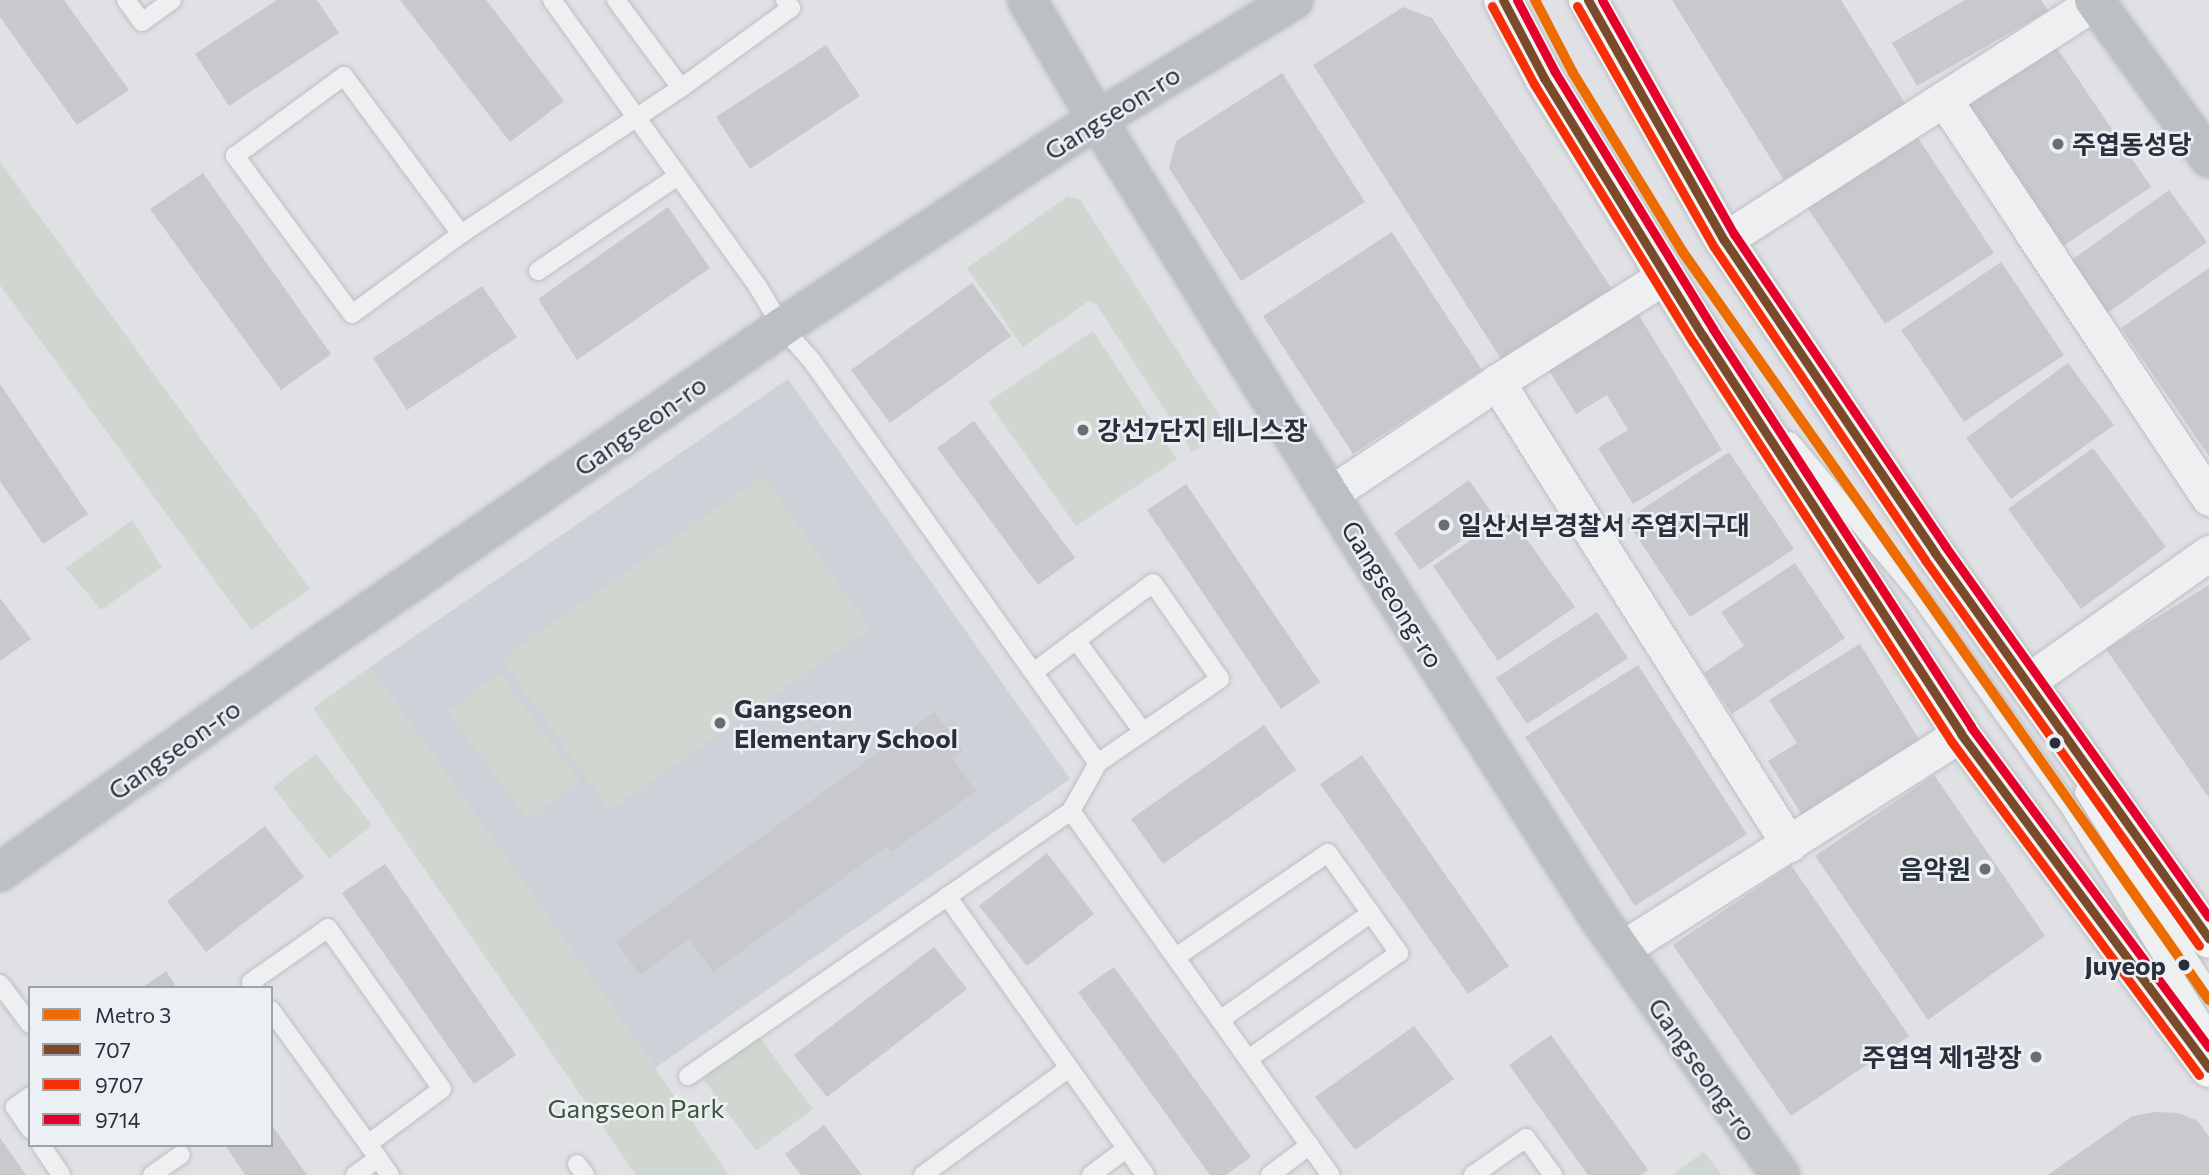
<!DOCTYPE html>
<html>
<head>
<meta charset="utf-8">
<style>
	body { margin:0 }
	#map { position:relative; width:2209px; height:1175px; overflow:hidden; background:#dfe1e4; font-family:Commissioner,"Noto Sans KR",sans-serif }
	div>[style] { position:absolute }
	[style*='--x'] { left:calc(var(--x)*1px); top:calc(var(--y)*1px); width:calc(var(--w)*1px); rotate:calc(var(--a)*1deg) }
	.built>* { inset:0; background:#ced1d7 }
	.green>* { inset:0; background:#d0d7d0 }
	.building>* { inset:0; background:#c7c9cc }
	.roads { filter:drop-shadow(0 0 2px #bdbfc2) drop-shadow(0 0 2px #bdbfc2) }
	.lane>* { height:18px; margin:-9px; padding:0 9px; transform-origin:9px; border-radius:9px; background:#eeeff1 }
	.street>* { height:35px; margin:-17.5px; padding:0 17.5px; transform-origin:17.5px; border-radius:17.5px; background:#eeeff1 }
	.secondary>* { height:38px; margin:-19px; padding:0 19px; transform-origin:19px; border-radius:19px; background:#bdc0c3 }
	.primary>* { height:38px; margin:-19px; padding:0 19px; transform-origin:19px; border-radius:19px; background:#f3f4f4 }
	.bus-1>* { height:9px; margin:-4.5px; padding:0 4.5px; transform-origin:4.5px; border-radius:4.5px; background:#7a4b2a }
	.bus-2>* { height:9px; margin:-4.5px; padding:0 4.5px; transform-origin:4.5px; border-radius:4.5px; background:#f72f08 }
	.bus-3>* { height:9px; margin:-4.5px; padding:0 4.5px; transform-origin:4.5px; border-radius:4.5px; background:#e4002b }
	.metro-1>* { height:10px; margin:-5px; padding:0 5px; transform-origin:5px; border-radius:5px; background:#ed6c00 }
	.dots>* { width:19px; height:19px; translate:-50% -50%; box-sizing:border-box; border:4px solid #ecf0f4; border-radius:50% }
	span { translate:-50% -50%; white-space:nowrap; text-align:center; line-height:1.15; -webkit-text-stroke:5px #ecf0f4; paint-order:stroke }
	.street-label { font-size:26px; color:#28303b }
	.poi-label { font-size:26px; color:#28303b; font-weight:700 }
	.left { translate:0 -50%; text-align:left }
	.right { translate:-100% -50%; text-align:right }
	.stop-label { font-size:26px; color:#28303b; font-weight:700 }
	.park-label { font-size:26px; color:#3e5537 }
	.legend { position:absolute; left:28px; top:986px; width:245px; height:161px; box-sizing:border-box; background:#ecf0f4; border:2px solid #9ea3aa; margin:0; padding:9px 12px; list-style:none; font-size:21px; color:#28303b }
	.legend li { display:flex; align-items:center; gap:14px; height:35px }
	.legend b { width:35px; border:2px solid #9ea3aa }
</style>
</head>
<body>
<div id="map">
	<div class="built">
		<div style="clip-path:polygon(788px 379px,1070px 779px,655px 1068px,370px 667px)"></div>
	</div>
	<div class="green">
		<div style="clip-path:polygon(0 162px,310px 589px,251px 630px,0 285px)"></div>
		<div style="clip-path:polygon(1068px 196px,1080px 200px,1228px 429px,1192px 452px,1097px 305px,1089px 301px,1023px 347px,967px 268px)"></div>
		<div style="clip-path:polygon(1093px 331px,1177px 459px,1076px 526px,988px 402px)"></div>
		<div style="clip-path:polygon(763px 476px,870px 628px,610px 810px,502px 659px)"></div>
		<div style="clip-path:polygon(132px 520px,162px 567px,101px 610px,66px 568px)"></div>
		<div style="clip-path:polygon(370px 667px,655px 1068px,729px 1175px,636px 1175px,313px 708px)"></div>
		<div style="clip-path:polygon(499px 673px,580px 780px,528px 819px,447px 712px)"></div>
		<div style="clip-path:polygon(316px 754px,372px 825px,329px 859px,273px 787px)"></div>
		<div style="clip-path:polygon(758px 1035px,813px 1109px,756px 1151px,702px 1077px)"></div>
		<div style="clip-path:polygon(1704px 1152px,1722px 1175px,1672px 1175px)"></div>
	</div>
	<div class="building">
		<div style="clip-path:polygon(0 0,64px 0,129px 90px,77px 125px,0 17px)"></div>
		<div style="clip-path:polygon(277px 0,317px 0,339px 33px,229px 106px,195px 54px)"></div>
		<div style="clip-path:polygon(400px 0,486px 0,564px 101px,510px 142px)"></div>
		<div style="clip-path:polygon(1672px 0,1841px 0,1906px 105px,1784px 180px)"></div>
		<div style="clip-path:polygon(1965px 0,2041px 0,2048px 11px,1917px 86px,1892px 43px)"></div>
		<div style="clip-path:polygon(1403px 7px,1432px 18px,1612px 289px,1501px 359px,1313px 65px)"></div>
		<div style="clip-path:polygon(2053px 42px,2151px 187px,2063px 246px,1965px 100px)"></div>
		<div style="clip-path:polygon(826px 45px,860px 96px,750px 169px,716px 117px)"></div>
		<div style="clip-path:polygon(1282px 73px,1365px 202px,1241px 281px,1169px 168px,1176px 141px)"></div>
		<div style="clip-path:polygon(1916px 135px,1994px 253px,1885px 324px,1807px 207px)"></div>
		<div style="clip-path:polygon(203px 173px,331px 354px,281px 390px,150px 209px)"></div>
		<div style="clip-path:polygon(2169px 190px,2207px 242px,2106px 314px,2069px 262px)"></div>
		<div style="clip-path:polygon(668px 207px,710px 268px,577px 360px,538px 299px)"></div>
		<div style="clip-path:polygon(1392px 232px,1482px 370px,1353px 454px,1263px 316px)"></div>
		<div style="clip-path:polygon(2001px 262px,2064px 355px,1964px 422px,1901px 330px)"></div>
		<div style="clip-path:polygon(2209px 268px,2209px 456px,2121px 328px)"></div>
		<div style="clip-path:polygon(972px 283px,1011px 336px,890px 423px,851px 370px)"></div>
		<div style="clip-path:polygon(482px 286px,517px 337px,407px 410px,373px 358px)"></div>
		<div style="clip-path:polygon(1635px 309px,1722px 450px,1633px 504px,1598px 448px,1628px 430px,1607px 395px,1576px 414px,1545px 364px)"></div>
		<div style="clip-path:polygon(2068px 363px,2114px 425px,2011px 499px,1966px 438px)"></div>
		<div style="clip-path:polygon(0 384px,88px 514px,43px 544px,0 481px)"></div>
		<div style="clip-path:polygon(974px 421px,1075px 558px,1038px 585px,937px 448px)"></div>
		<div style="clip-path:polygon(2093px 448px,2166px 547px,2081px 609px,2008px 509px)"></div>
		<div style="clip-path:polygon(1729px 452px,1794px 549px,1690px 617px,1626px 520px)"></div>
		<div style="clip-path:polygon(1469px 480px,1495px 517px,1420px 570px,1394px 533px)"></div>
		<div style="clip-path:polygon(1186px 484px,1320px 682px,1281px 709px,1147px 510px)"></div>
		<div style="clip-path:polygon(1509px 514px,1575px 607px,1498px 661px,1433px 566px)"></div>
		<div style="clip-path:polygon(1795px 563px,1845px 638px,1732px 714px,1704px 673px,1744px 646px,1721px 612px)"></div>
		<div style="clip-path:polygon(2209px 585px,2209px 798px,2106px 649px)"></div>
		<div style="clip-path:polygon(0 598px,31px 639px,0 661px)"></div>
		<div style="clip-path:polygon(1597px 612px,1628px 658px,1527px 724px,1496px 678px)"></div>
		<div style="clip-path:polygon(1860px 644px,1920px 741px,1802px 815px,1768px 761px,1797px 743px,1769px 700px)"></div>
		<div style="clip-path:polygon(1638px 665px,1747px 834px,1635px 906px,1525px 737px)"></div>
		<div style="clip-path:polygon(934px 712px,963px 750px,952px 758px,976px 791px,891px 852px,887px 846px,713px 972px,689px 939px,640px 975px,616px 942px)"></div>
		<div style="clip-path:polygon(1264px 725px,1296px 770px,1163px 864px,1131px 819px)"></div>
		<div style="clip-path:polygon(1362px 755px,1509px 966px,1468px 994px,1320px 784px)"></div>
		<div style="clip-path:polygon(1934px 775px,2045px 936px,1928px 1020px,1815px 856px)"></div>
		<div style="clip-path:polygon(265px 826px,304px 877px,206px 952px,167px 901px)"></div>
		<div style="clip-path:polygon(1047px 853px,1094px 914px,1027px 966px,979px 906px)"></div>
		<div style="clip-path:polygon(385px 864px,516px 1055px,474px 1084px,342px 893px)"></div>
		<div style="clip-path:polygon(1791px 865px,1909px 1036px,1791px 1116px,1673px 945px)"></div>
		<div style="clip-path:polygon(934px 947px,967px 989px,827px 1097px,794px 1055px)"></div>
		<div style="clip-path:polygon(1114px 967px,1251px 1157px,1226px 1175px,1210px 1175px,1078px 992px)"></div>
		<div style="clip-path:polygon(166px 971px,177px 988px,142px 988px)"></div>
		<div style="clip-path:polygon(1414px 1026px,1454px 1079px,1355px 1150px,1315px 1097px)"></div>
		<div style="clip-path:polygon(1551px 1035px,1648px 1170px,1641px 1175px,1588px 1175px,1509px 1065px)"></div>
		<div style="clip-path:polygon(2156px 1112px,2179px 1113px,2198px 1121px,2209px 1137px,2209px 1175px,2048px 1175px,2132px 1116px)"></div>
		<div style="clip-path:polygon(271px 1124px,307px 1175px,245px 1175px,225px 1145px,271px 1145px)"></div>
		<div style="clip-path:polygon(824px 1125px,862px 1175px,801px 1175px,785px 1154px)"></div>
		<div style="clip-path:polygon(0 1138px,26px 1175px,0 1175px)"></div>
	</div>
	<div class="roads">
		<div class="lane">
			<div style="--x:126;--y:0;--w:27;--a:54"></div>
			<div style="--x:142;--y:22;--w:37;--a:-36"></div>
			<div style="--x:552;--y:0;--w:353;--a:54.3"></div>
			<div style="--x:758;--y:287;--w:47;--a:59"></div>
			<div style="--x:782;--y:327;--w:45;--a:48.6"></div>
			<div style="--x:812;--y:361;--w:493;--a:54.6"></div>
			<div style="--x:1098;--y:763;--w:55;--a:119.4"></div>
			<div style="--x:1071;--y:811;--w:466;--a:145.3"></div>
			<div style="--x:616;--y:0;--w:109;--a:53.5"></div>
			<div style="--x:344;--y:76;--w:197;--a:53.5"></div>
			<div style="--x:461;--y:234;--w:135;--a:143.7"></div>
			<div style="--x:352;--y:314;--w:197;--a:-126.5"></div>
			<div style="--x:235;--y:156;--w:135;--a:-36.3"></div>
			<div style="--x:461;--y:234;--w:264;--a:-33.6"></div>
			<div style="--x:681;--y:88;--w:136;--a:-36"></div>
			<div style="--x:791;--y:8;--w:10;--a:-127"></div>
			<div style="--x:538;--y:271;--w:169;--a:-34.2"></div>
			<div style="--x:1790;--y:441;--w:199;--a:50.1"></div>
			<div style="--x:1918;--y:594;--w:266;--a:54.6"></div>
			<div style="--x:2072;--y:811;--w:260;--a:58.2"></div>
			<div style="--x:1076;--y:640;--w:114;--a:53.9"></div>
			<div style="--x:1035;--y:671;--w:147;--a:-36.7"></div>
			<div style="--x:1153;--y:583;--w:117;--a:55.1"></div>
			<div style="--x:1220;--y:679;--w:148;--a:145.5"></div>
			<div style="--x:2084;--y:792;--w:235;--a:57.9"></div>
			<div style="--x:1071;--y:811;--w:447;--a:54.5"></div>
			<div style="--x:947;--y:896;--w:342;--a:54.6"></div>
			<div style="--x:1176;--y:957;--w:184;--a:-34.4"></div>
			<div style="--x:1328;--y:853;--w:123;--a:54.6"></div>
			<div style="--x:1399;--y:953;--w:184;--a:144.9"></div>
			<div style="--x:0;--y:984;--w:50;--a:53.1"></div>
			<div style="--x:255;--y:988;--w:7;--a:-124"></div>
			<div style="--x:251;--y:982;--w:94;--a:-35"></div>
			<div style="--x:328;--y:928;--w:197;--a:54.7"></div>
			<div style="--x:442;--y:1089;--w:92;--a:143.4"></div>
			<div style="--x:271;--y:1010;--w:183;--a:54.1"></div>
			<div style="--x:1220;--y:1020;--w:185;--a:-35.3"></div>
			<div style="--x:30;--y:1096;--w:19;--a:144"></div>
			<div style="--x:15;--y:1107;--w:27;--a:56"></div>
			<div style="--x:41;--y:1145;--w:36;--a:56"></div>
			<div style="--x:577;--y:1164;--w:14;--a:54"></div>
			<div style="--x:152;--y:1175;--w:35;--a:-35"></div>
			<div style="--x:355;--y:1175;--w:29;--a:-36"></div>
			<div style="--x:378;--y:1158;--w:21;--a:55"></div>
			<div style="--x:923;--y:1175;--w:181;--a:-36.2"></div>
			<div style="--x:1091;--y:1175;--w:44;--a:-36.6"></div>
			<div style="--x:1270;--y:1175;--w:50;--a:-36.9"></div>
			<div style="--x:1473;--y:1175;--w:65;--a:-34.9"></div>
			<div style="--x:1526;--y:1138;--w:46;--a:53.9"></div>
		</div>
		<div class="street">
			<div style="--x:1944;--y:99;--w:479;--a:56.4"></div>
			<div style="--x:1724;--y:240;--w:441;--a:-32.7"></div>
			<div style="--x:1497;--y:382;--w:547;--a:57.71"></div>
			<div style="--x:1330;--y:494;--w:201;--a:-33.8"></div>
			<div style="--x:1497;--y:382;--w:200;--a:-32.3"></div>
			<div style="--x:2027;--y:682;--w:223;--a:-35.3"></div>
			<div style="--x:1620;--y:950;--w:404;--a:-32.4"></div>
		</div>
		<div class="secondary">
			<div style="--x:1027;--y:0;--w:140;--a:59.6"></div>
			<div style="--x:1098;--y:121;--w:480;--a:58.2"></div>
			<div style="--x:1351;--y:529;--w:465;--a:57.5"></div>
			<div style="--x:1601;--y:921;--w:311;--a:54.8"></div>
			<div style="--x:2094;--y:0;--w:195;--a:54"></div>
			<div style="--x:0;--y:872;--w:380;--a:-35.4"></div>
			<div style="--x:310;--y:652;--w:573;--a:-34.55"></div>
			<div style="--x:782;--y:327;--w:346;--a:-33.5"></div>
			<div style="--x:1071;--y:136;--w:261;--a:-31.4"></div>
		</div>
		<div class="primary">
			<div style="--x:1503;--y:0;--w:88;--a:62.3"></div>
			<div style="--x:1544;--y:78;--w:303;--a:58.4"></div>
			<div style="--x:1703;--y:336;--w:474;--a:57"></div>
			<div style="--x:1961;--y:734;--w:416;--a:53.4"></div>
			<div style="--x:1588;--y:0;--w:276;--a:60.5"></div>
			<div style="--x:1724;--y:240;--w:377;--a:56"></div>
			<div style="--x:1935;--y:553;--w:473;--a:54.6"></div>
		</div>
	</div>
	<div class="bus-1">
		<div style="--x:1503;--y:0;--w:88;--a:62.3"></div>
		<div style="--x:1544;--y:78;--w:303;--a:58.4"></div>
		<div style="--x:1703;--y:336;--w:474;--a:57"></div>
		<div style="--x:1961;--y:734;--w:416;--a:53.4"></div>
		<div style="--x:1588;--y:0;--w:276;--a:60.5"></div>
		<div style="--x:1724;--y:240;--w:377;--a:56"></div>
		<div style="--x:1935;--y:553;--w:473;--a:54.6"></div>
	</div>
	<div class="bus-2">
		<div style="--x:1492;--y:6;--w:89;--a:61.7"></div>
		<div style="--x:1534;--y:84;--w:303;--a:58.4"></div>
		<div style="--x:1693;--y:342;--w:475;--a:57.1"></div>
		<div style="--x:1951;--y:741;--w:416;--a:53.4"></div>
		<div style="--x:1577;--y:6;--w:277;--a:60.4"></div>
		<div style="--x:1714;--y:247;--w:377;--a:56"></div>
		<div style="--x:1925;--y:560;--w:473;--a:54.6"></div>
	</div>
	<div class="bus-3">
		<div style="--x:1517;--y:0;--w:81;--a:62.2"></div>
		<div style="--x:1555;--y:72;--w:302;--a:58.4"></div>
		<div style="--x:1713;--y:329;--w:474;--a:57"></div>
		<div style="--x:1971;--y:727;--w:399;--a:53.4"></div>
		<div style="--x:1602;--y:0;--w:269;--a:60.6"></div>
		<div style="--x:1734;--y:234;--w:377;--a:55.9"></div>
		<div style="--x:1945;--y:546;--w:455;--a:54.6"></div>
	</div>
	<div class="metro-1">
		<div style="--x:1535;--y:0;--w:82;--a:62.5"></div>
		<div style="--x:1573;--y:73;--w:209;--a:58.5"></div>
		<div style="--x:1682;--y:251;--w:916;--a:54.87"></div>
	</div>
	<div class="dots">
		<div style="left:2058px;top:144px;background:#686e76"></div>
		<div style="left:1083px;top:430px;background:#686e76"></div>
		<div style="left:1444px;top:525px;background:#686e76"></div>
		<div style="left:720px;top:723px;background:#686e76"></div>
		<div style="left:2055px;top:743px;background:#28303b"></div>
		<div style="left:1985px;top:869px;background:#686e76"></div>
		<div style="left:2184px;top:965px;background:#28303b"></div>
		<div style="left:2036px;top:1057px;background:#686e76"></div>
	</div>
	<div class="street-label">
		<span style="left:1112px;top:112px;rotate:-32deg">Gangseon-ro</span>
		<span style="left:640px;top:425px;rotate:-35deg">Gangseon-ro</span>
		<span style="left:1393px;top:594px;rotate:58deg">Gangseong-ro</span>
		<span style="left:174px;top:749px;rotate:-35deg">Gangseon-ro</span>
		<span style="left:1703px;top:1069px;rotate:55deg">Gangseong-ro</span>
	</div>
	<div class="poi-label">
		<span class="left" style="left:2072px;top:144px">주엽동성당</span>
		<span class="left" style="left:1097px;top:430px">강선7단지 테니스장</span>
		<span class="left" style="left:1458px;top:525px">일산서부경찰서 주엽지구대</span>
		<span class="left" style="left:734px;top:723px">Gangseon<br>Elementary School</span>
		<span class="right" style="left:1971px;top:869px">음악원</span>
		<span class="right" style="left:2022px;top:1057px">주엽역 제1광장</span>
	</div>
	<div class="stop-label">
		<span class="right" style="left:2166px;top:965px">Juyeop</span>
	</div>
	<div class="park-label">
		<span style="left:636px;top:1108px">Gangseon Park</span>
	</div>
	<ul class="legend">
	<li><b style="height:9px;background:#ed6c00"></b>Metro 3</li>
	<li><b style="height:9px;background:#7a4b2a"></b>707</li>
	<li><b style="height:9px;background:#f72f08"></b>9707</li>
	<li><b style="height:9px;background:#e4002b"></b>9714</li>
	</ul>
</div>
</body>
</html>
